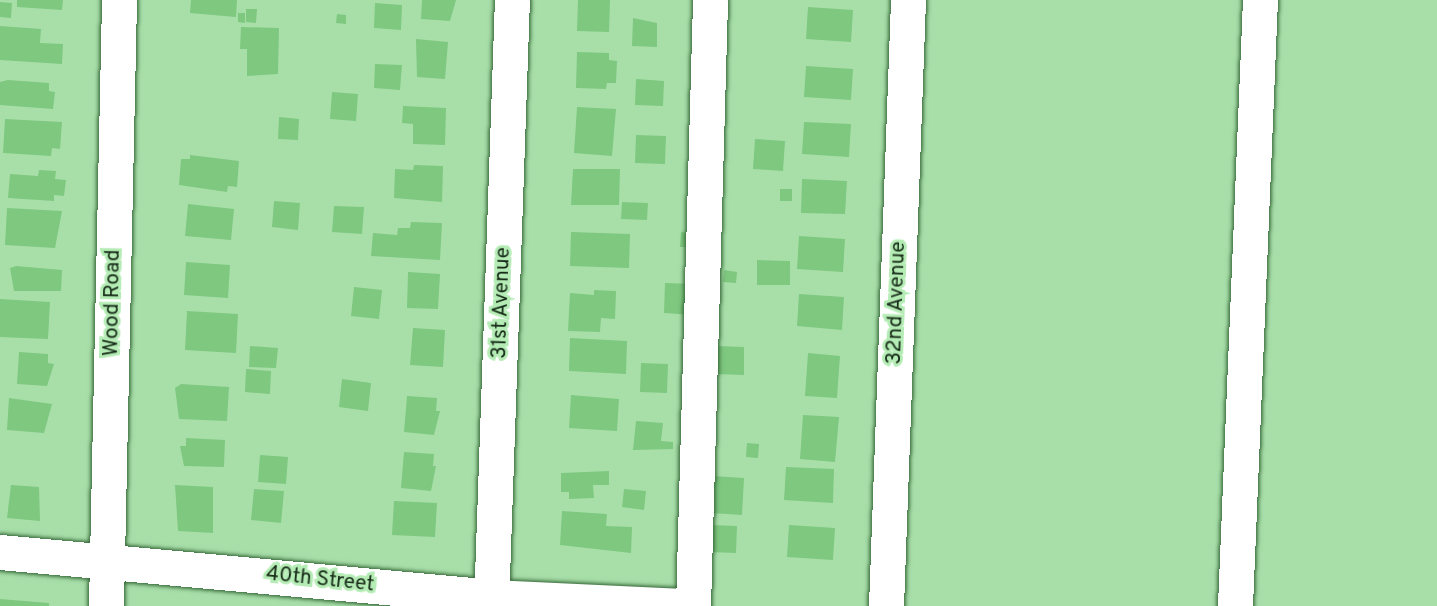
<!DOCTYPE html>
<html>
<head>
<meta charset="utf-8">
<style>
	body { margin:0 }
	#map { position:relative; width:1437px; height:606px; overflow:hidden; background:#a8dfa9; font-family:Overpass,sans-serif }
	div>[style] { position:absolute }
	[style*='--x'] { left:calc(var(--x)*1px); top:calc(var(--y)*1px); width:calc(var(--w)*1px); rotate:calc(var(--a)*1deg) }
	.building>* { inset:0; background:#7ec880 }
	.roads { filter:drop-shadow(0 0 2px #356737) drop-shadow(0 0 2px #356737) }
	.minor>* { height:35px; margin:-17.5px; padding:0 17.5px; transform-origin:17.5px; border-radius:17.5px; background:#fff }
	span { translate:-50% -50%; white-space:nowrap; text-align:center; line-height:1.15; -webkit-text-stroke:6px #b5ecb5; paint-order:stroke }
	.street-label { font-size:21px; color:#162b17 }
</style>
</head>
<body>
<div id="map">
	<div class="building">
		<div style="clip-path:polygon(17px 0,63px 0,62px 10px,17px 7px)"></div>
		<div style="clip-path:polygon(191px 0,237px 0,236px 17px,190px 13px)"></div>
		<div style="clip-path:polygon(422px 0,456px 0,450px 21px,421px 19px)"></div>
		<div style="clip-path:polygon(578px 0,610px 0,609px 32px,577px 31px)"></div>
		<div style="clip-path:polygon(0 2px,12px 3px,11px 18px,0 17px)"></div>
		<div style="clip-path:polygon(375px 3px,402px 5px,401px 30px,374px 28px)"></div>
		<div style="clip-path:polygon(808px 7px,853px 10px,851px 42px,806px 39px)"></div>
		<div style="clip-path:polygon(246px 9px,257px 9px,256px 23px,246px 22px)"></div>
		<div style="clip-path:polygon(238px 13px,245px 13px,245px 23px,238px 22px)"></div>
		<div style="clip-path:polygon(337px 14px,346px 15px,346px 24px,336px 23px)"></div>
		<div style="clip-path:polygon(633px 18px,657px 23px,657px 47px,632px 46px)"></div>
		<div style="clip-path:polygon(0 26px,41px 29px,40px 43px,63px 44px,62px 64px,0 60px)"></div>
		<div style="clip-path:polygon(241px 27px,279px 28px,278px 74px,247px 76px,247px 49px,240px 49px)"></div>
		<div style="clip-path:polygon(416px 39px,448px 42px,445px 79px,417px 77px)"></div>
		<div style="clip-path:polygon(577px 52px,609px 53px,609px 60px,617px 61px,616px 83px,607px 83px,606px 89px,576px 88px)"></div>
		<div style="clip-path:polygon(375px 64px,402px 65px,400px 90px,374px 88px)"></div>
		<div style="clip-path:polygon(806px 66px,853px 69px,851px 100px,804px 97px)"></div>
		<div style="clip-path:polygon(636px 79px,664px 81px,663px 106px,635px 105px)"></div>
		<div style="clip-path:polygon(8px 80px,49px 83px,49px 91px,55px 92px,53px 109px,0 105px,0 82px)"></div>
		<div style="clip-path:polygon(332px 92px,358px 94px,356px 121px,330px 119px)"></div>
		<div style="clip-path:polygon(403px 106px,446px 108px,445px 145px,413px 144px,413px 124px,402px 123px)"></div>
		<div style="clip-path:polygon(577px 107px,616px 109px,612px 156px,574px 153px)"></div>
		<div style="clip-path:polygon(279px 117px,299px 119px,298px 140px,278px 139px)"></div>
		<div style="clip-path:polygon(5px 119px,62px 122px,60px 149px,52px 148px,51px 156px,3px 153px)"></div>
		<div style="clip-path:polygon(804px 122px,851px 124px,849px 157px,802px 154px)"></div>
		<div style="clip-path:polygon(636px 135px,666px 136px,665px 164px,635px 163px)"></div>
		<div style="clip-path:polygon(755px 139px,785px 141px,783px 171px,753px 169px)"></div>
		<div style="clip-path:polygon(190px 155px,239px 161px,237px 187px,228px 186px,227px 192px,179px 185px,181px 159px,190px 159px)"></div>
		<div style="clip-path:polygon(414px 165px,443px 166px,442px 202px,394px 198px,395px 169px,413px 170px)"></div>
		<div style="clip-path:polygon(573px 169px,620px 169px,619px 205px,571px 205px)"></div>
		<div style="clip-path:polygon(39px 170px,56px 171px,55px 179px,66px 180px,64px 196px,54px 195px,54px 201px,8px 198px,10px 174px,38px 176px)"></div>
		<div style="clip-path:polygon(802px 179px,847px 181px,845px 214px,801px 213px)"></div>
		<div style="clip-path:polygon(780px 189px,792px 189px,792px 201px,780px 201px)"></div>
		<div style="clip-path:polygon(274px 201px,300px 203px,298px 230px,272px 227px)"></div>
		<div style="clip-path:polygon(622px 202px,648px 203px,647px 220px,621px 219px)"></div>
		<div style="clip-path:polygon(188px 204px,234px 209px,231px 240px,185px 236px)"></div>
		<div style="clip-path:polygon(334px 206px,364px 207px,362px 234px,332px 232px)"></div>
		<div style="clip-path:polygon(7px 208px,62px 211px,55px 248px,5px 245px)"></div>
		<div style="clip-path:polygon(411px 222px,442px 223px,440px 260px,371px 256px,373px 233px,397px 235px,398px 228px,410px 228px)"></div>
		<div style="clip-path:polygon(571px 232px,630px 234px,629px 268px,570px 266px)"></div>
		<div style="clip-path:polygon(681px 232px,693px 233px,692px 247px,680px 247px)"></div>
		<div style="clip-path:polygon(799px 236px,845px 239px,843px 272px,797px 269px)"></div>
		<div style="clip-path:polygon(757px 260px,790px 261px,790px 285px,757px 285px)"></div>
		<div style="clip-path:polygon(186px 262px,230px 265px,228px 298px,184px 295px)"></div>
		<div style="clip-path:polygon(16px 266px,62px 270px,61px 291px,14px 291px,10px 268px)"></div>
		<div style="clip-path:polygon(724px 270px,737px 272px,736px 283px,723px 282px)"></div>
		<div style="clip-path:polygon(408px 272px,440px 274px,438px 309px,407px 308px)"></div>
		<div style="clip-path:polygon(665px 283px,694px 284px,693px 315px,664px 313px)"></div>
		<div style="clip-path:polygon(354px 287px,382px 290px,379px 319px,351px 316px)"></div>
		<div style="clip-path:polygon(594px 290px,616px 291px,615px 319px,601px 318px,600px 332px,568px 331px,570px 293px,594px 295px)"></div>
		<div style="clip-path:polygon(799px 294px,844px 297px,842px 330px,797px 326px)"></div>
		<div style="clip-path:polygon(0 299px,50px 302px,48px 339px,0 337px)"></div>
		<div style="clip-path:polygon(187px 311px,238px 314px,236px 353px,185px 350px)"></div>
		<div style="clip-path:polygon(413px 328px,445px 330px,443px 367px,410px 365px)"></div>
		<div style="clip-path:polygon(570px 338px,627px 341px,626px 374px,569px 371px)"></div>
		<div style="clip-path:polygon(250px 346px,278px 348px,276px 368px,249px 367px)"></div>
		<div style="clip-path:polygon(716px 346px,744px 347px,744px 375px,715px 374px)"></div>
		<div style="clip-path:polygon(19px 352px,48px 354px,48px 363px,54px 364px,47px 386px,17px 384px)"></div>
		<div style="clip-path:polygon(808px 353px,840px 356px,837px 398px,805px 396px)"></div>
		<div style="clip-path:polygon(641px 363px,668px 364px,667px 393px,640px 392px)"></div>
		<div style="clip-path:polygon(246px 369px,271px 371px,270px 394px,245px 392px)"></div>
		<div style="clip-path:polygon(342px 379px,371px 383px,368px 411px,339px 407px)"></div>
		<div style="clip-path:polygon(181px 384px,229px 387px,227px 421px,179px 419px,175px 388px)"></div>
		<div style="clip-path:polygon(571px 395px,619px 399px,617px 431px,569px 428px)"></div>
		<div style="clip-path:polygon(407px 396px,437px 398px,436px 411px,440px 411px,434px 435px,404px 432px)"></div>
		<div style="clip-path:polygon(9px 398px,52px 404px,44px 433px,7px 430px)"></div>
		<div style="clip-path:polygon(803px 415px,839px 417px,835px 462px,800px 459px)"></div>
		<div style="clip-path:polygon(636px 421px,663px 423px,661px 441px,673px 442px,673px 449px,633px 450px)"></div>
		<div style="clip-path:polygon(186px 438px,225px 440px,224px 467px,184px 466px,180px 446px,186px 446px)"></div>
		<div style="clip-path:polygon(747px 443px,759px 444px,758px 458px,746px 457px)"></div>
		<div style="clip-path:polygon(404px 452px,434px 454px,433px 466px,436px 466px,431px 491px,401px 488px)"></div>
		<div style="clip-path:polygon(260px 455px,288px 457px,286px 484px,258px 482px)"></div>
		<div style="clip-path:polygon(786px 467px,834px 469px,833px 503px,784px 500px)"></div>
		<div style="clip-path:polygon(609px 471px,609px 485px,593px 485px,594px 498px,569px 499px,569px 492px,561px 492px,561px 473px)"></div>
		<div style="clip-path:polygon(713px 476px,744px 478px,742px 515px,711px 513px)"></div>
		<div style="clip-path:polygon(11px 485px,39px 487px,40px 521px,7px 518px)"></div>
		<div style="clip-path:polygon(175px 485px,213px 487px,213px 533px,178px 531px)"></div>
		<div style="clip-path:polygon(254px 489px,284px 491px,281px 523px,251px 520px)"></div>
		<div style="clip-path:polygon(624px 489px,646px 491px,644px 510px,622px 507px)"></div>
		<div style="clip-path:polygon(394px 501px,437px 503px,435px 537px,392px 535px)"></div>
		<div style="clip-path:polygon(562px 511px,607px 514px,606px 526px,632px 527px,631px 553px,560px 545px)"></div>
		<div style="clip-path:polygon(711px 525px,737px 526px,736px 553px,710px 552px)"></div>
		<div style="clip-path:polygon(789px 525px,835px 528px,833px 560px,787px 557px)"></div>
		<div style="clip-path:polygon(0 599px,49px 603px,49px 606px,0 606px)"></div>
	</div>
	<div class="roads">
		<div class="minor">
			<div style="--x:0;--y:552;--w:494;--a:5.2"></div>
			<div style="--x:492;--y:597;--w:190;--a:2.7"></div>
			<div style="--x:106;--y:606;--w:606;--a:-88.77"></div>
			<div style="--x:491;--y:606;--w:606;--a:-88.02"></div>
			<div style="--x:693;--y:606;--w:606;--a:-88.39"></div>
			<div style="--x:886;--y:606;--w:606;--a:-87.92"></div>
			<div style="--x:1235;--y:606;--w:607;--a:-87.64"></div>
		</div>
	</div>
	<div class="street-label">
		<span style="left:113px;top:303px;rotate:-89deg">Wood Road</span>
		<span style="left:502px;top:303px;rotate:-88deg">31st Avenue</span>
		<span style="left:897px;top:303px;rotate:-88deg">32nd Avenue</span>
		<span style="left:320px;top:580px;rotate:6deg">40th Street</span>
	</div>
</div>
</body>
</html>
